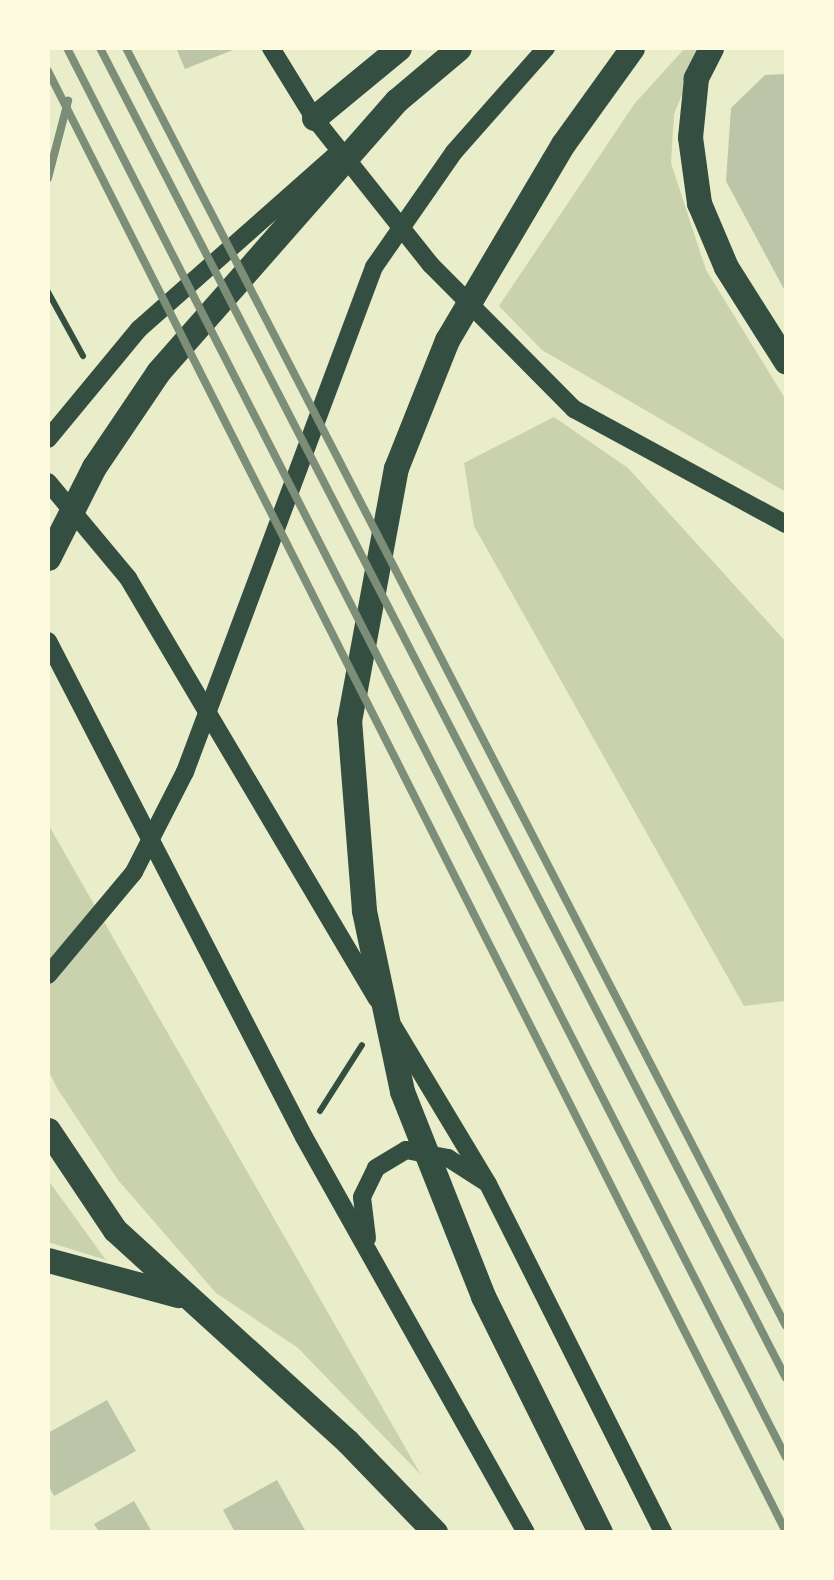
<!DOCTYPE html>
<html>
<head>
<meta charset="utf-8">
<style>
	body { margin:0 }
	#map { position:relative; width:834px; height:1580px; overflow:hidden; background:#e9edc9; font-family:"PT Sans Narrow",sans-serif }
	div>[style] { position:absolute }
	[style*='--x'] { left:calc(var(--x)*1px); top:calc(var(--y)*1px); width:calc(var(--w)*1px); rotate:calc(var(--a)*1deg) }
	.green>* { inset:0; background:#cad2ad }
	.building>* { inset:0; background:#bcc5a7 }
	.path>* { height:6px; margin:-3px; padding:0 3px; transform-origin:3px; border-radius:3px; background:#344e41 }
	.tertiary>* { height:18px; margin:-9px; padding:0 9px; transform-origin:9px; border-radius:9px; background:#344e41 }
	.primary>* { height:25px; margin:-12.5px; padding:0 12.5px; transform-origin:12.5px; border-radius:12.5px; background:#344e41 }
	.rail>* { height:8px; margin:-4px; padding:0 4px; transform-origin:4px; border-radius:4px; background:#7c8e77 }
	span { translate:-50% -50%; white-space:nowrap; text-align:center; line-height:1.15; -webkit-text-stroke:9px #fefae0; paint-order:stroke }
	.frame { position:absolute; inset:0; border:50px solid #fefae0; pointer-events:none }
</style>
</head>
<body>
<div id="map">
	<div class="green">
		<div style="clip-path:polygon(685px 48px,701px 48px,674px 114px,671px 163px,706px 270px,786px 400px,786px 492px,542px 350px,499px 306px,635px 103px)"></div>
		<div style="clip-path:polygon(554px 417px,628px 468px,786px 642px,786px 1001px,744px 1006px,474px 526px,464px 463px)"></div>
		<div style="clip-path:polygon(48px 824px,421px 1475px,298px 1348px,216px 1293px,118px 1180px,57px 1088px,48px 1070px)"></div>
		<div style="clip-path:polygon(48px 1180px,106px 1260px,48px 1242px)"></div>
	</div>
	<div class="building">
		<div style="clip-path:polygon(176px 48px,238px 48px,185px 69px)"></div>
		<div style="clip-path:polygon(786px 74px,786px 293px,726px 181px,731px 108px,765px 75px)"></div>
		<div style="clip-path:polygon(107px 1400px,136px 1451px,54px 1496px,48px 1485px,48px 1433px)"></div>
		<div style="clip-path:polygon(277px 1480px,306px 1532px,235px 1532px,223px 1510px)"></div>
		<div style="clip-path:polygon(134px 1501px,152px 1532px,99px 1532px,94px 1524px)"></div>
	</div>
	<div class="path">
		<div style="--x:48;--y:292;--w:73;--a:61.3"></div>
		<div style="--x:320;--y:1111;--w:78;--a:-57.5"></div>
	</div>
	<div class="tertiary">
		<div style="--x:271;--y:48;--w:82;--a:58.4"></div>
		<div style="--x:314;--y:118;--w:188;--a:51.5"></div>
		<div style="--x:431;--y:265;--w:203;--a:45.2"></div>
		<div style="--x:574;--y:409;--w:241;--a:28.5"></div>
		<div style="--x:48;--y:439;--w:143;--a:-50.4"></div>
		<div style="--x:139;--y:329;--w:263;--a:-41.5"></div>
		<div style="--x:48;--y:482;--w:125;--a:50.2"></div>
		<div style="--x:128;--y:578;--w:489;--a:59.4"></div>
		<div style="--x:48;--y:641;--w:558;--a:62.7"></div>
		<div style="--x:304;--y:1137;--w:453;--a:60.7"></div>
		<div style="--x:48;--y:975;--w:134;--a:-50.1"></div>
		<div style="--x:134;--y:872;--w:112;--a:-63"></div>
		<div style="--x:185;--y:772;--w:539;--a:-69.48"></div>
		<div style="--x:374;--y:267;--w:140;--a:-55.2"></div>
		<div style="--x:454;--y:152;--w:139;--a:-48.5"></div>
		<div style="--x:393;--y:1026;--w:184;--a:59"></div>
		<div style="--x:488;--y:1184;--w:390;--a:63.3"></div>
		<div style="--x:367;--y:1238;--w:41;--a:-97"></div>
		<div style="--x:362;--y:1197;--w:32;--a:-64"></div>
		<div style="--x:376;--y:1168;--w:35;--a:-31"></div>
		<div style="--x:406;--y:1150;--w:43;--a:10.8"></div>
		<div style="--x:448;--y:1158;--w:43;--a:32.6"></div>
	</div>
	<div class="primary">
		<div style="--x:711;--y:48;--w:34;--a:117"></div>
		<div style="--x:696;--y:78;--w:59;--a:95.8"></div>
		<div style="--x:690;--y:137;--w:67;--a:82.2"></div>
		<div style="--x:699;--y:203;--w:69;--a:67.1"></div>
		<div style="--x:726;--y:267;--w:112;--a:57.7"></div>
		<div style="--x:314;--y:118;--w:110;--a:-39.5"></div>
		<div style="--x:48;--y:558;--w:102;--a:-63.2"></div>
		<div style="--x:94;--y:467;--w:115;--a:-56"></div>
		<div style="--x:158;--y:372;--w:361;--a:-48.7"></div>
		<div style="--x:396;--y:101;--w:82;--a:-40.1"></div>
		<div style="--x:48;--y:1130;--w:120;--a:56.2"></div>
		<div style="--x:115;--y:1230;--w:314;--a:42.3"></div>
		<div style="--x:347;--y:1441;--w:127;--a:46"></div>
		<div style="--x:48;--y:1260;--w:135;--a:15.1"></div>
		<div style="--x:600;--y:1532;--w:263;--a:-116.4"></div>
		<div style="--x:483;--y:1296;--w:220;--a:-111.6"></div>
		<div style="--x:402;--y:1091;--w:185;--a:-101.9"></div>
		<div style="--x:364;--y:910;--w:190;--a:-94.5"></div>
		<div style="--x:349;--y:721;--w:257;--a:-79.5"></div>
		<div style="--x:396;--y:468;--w:138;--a:-68.3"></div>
		<div style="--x:447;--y:340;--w:228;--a:-59.4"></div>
		<div style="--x:563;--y:144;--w:118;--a:-54.3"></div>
	</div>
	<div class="rail">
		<div style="--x:67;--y:48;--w:1582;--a:62.97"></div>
		<div style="--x:100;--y:48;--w:1496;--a:62.72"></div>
		<div style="--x:126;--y:48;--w:1438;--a:62.69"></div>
		<div style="--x:48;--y:71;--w:1637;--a:63.2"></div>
		<div style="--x:48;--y:178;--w:80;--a:-75.4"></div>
	</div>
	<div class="frame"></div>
</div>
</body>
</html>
